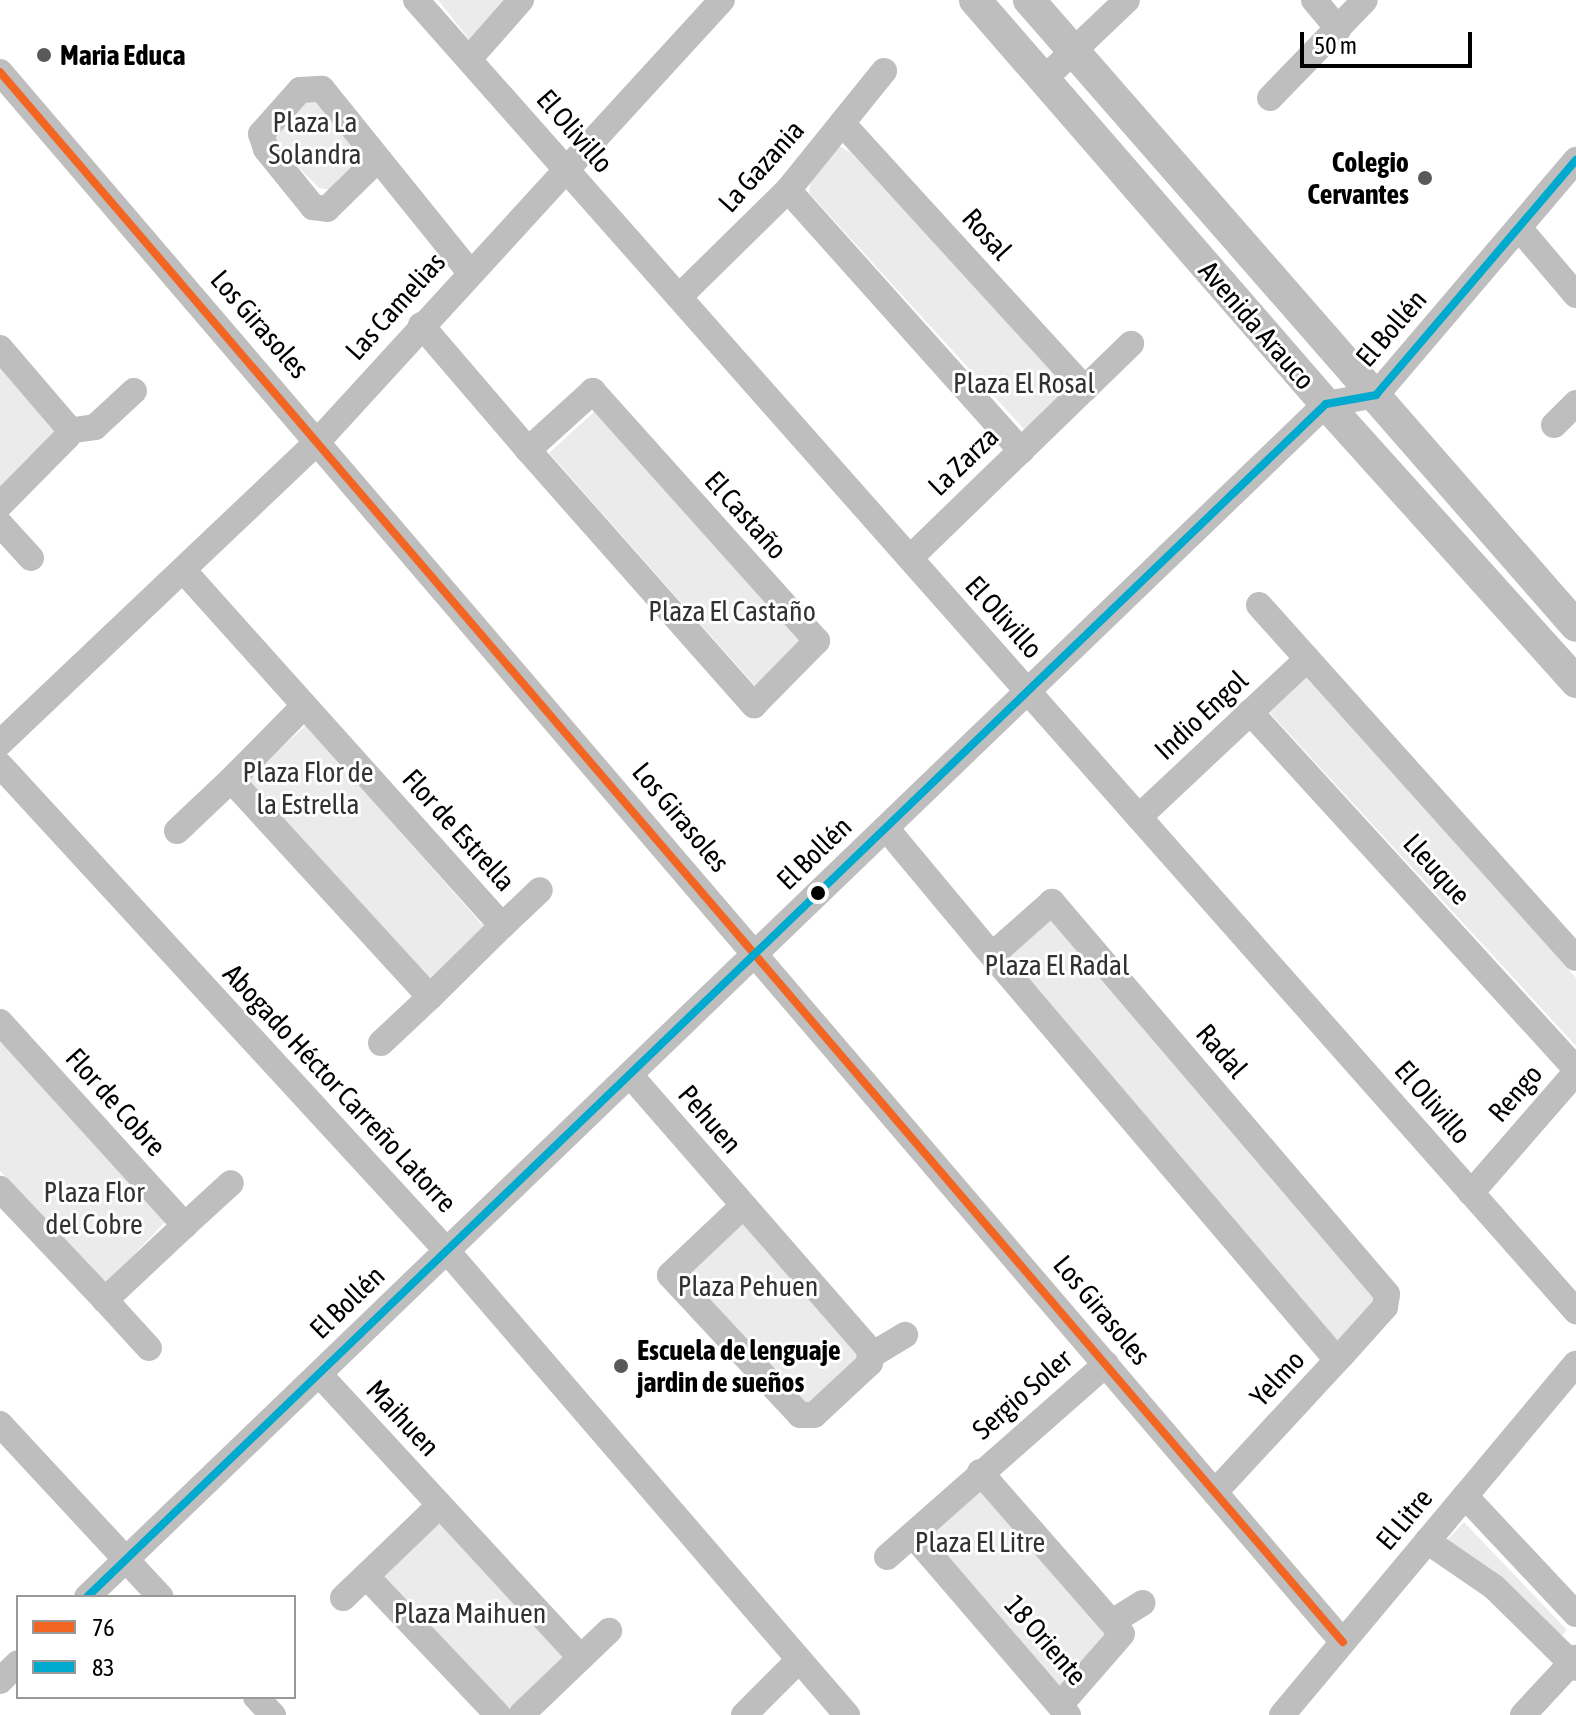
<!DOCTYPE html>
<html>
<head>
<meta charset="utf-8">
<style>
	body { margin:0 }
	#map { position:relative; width:1576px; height:1715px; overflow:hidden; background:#fff; font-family:"Asap Condensed",sans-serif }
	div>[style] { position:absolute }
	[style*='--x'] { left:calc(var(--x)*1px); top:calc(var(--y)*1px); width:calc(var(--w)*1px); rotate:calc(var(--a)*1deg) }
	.green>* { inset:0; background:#ebebeb }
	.minor>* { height:26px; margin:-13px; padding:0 13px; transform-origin:13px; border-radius:13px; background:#bebebe }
	.tertiary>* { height:32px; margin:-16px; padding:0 16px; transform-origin:16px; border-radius:16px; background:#bebebe }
	.bus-1>* { height:8px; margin:-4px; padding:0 4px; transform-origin:4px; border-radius:4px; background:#f26522 }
	.bus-2>* { height:8px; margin:-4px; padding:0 4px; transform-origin:4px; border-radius:4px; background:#00a9ce }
	.dots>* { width:22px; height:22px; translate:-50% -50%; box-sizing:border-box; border:4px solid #fff; border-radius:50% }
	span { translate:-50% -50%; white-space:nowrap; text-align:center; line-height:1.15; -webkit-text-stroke:6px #fff; paint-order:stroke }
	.poi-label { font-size:28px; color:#000; font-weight:700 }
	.left { translate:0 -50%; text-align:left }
	.right { translate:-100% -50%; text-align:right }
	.park-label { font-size:28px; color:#313131 }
	.street-label { font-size:28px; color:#000 }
	.legend { position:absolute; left:16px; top:1595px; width:280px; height:104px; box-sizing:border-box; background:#fff; border:2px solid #999; margin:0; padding:10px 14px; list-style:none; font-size:24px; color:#000 }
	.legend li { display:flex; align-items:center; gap:16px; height:40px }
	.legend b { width:40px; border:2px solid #999 }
	.scale { position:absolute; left:1300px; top:32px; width:172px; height:36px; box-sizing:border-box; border:4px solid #000; border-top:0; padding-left:10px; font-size:24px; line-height:28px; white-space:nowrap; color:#000; -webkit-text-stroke:6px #fff; paint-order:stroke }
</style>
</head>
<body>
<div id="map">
	<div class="green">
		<div style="clip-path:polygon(438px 0,516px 0,481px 39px,469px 39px)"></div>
		<div style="clip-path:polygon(307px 96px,323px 97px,360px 144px,360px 161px,331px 190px,319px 188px,277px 146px,273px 133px)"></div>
		<div style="clip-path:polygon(839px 146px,850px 152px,1067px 383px,1063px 401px,1024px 429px,809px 193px,812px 175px)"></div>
		<div style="clip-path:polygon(0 355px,63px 429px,0 497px)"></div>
		<div style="clip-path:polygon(594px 412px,801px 640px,757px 688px,549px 453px)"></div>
		<div style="clip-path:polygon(1307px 677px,1576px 978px,1576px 1046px,1269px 712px)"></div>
		<div style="clip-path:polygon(306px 725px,486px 929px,432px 980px,247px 780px)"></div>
		<div style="clip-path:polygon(1055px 909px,1382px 1298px,1338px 1348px,1005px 956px)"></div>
		<div style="clip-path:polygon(0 1041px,166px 1221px,104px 1286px,0 1171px)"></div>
		<div style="clip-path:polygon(748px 1223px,859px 1347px,862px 1363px,814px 1407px,801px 1407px,688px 1282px,687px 1274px,734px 1224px)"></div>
		<div style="clip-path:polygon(976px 1489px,989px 1492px,1106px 1628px,1105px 1640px,1065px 1686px,1054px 1686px,926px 1542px,929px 1531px)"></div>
		<div style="clip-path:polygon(432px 1520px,443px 1522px,565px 1648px,564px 1661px,517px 1706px,502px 1709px,379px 1581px)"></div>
		<div style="clip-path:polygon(1464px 1522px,1567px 1630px,1558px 1640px,1447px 1540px)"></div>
	</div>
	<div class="minor">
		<div style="--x:416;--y:0;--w:1751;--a:48.5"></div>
		<div style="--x:1314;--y:0;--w:38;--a:50"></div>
		<div style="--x:469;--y:59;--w:79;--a:-48.6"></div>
		<div style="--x:0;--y:72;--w:2066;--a:49.46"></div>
		<div style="--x:1045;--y:78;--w:113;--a:-43.6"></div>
		<div style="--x:1270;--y:98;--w:136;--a:-45.9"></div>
		<div style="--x:842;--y:123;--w:360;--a:47.6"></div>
		<div style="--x:378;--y:159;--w:71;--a:135.6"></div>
		<div style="--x:327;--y:209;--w:14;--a:-172"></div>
		<div style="--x:313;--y:207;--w:75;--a:-129"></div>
		<div style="--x:266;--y:149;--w:16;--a:-108"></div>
		<div style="--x:261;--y:134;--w:59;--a:-48.4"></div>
		<div style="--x:300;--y:90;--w:22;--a:-3"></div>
		<div style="--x:322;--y:89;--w:234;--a:51.1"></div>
		<div style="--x:788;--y:190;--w:350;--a:48.2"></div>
		<div style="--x:1519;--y:228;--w:88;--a:49.6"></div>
		<div style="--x:679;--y:297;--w:153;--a:-44.5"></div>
		<div style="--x:788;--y:190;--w:153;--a:-51.1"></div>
		<div style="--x:421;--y:325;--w:165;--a:49.4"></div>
		<div style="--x:528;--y:450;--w:341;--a:48.5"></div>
		<div style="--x:754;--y:705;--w:90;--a:-45.5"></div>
		<div style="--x:817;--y:641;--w:336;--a:-131.9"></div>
		<div style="--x:593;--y:391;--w:88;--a:137.8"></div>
		<div style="--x:0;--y:348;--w:101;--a:49.4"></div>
		<div style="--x:66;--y:425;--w:11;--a:80"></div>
		<div style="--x:68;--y:436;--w:97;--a:134.6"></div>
		<div style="--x:1554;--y:425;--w:31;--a:-45"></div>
		<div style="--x:67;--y:431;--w:28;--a:-8"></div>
		<div style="--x:95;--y:427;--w:53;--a:-42.7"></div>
		<div style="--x:0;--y:524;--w:46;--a:47.6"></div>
		<div style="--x:910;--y:558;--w:308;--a:-44.1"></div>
		<div style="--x:183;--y:570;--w:478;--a:48.1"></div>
		<div style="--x:502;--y:926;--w:101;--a:135.4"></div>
		<div style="--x:430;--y:997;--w:294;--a:-132.5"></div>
		<div style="--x:231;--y:780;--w:104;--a:-45.4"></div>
		<div style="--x:1259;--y:605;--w:474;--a:48.1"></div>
		<div style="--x:1250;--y:712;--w:483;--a:47.6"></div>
		<div style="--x:0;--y:743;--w:439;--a:-43.5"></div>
		<div style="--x:318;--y:441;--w:598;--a:-47.51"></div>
		<div style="--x:0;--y:765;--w:660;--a:47.39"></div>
		<div style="--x:447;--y:1251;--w:613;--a:49.24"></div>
		<div style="--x:1139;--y:817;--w:231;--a:-43.2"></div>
		<div style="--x:886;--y:828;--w:165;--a:50.2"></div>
		<div style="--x:177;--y:831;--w:74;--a:-43.4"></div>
		<div style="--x:502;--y:926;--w:52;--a:-43.5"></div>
		<div style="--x:0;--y:1022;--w:275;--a:47.7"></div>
		<div style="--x:185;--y:1225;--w:110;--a:136.8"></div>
		<div style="--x:105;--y:1300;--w:153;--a:-133.4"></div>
		<div style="--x:381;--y:1043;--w:67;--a:-43.2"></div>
		<div style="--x:630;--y:1075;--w:364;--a:48.9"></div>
		<div style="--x:869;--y:1349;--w:14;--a:86"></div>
		<div style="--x:870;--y:1363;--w:76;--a:137.1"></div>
		<div style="--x:814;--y:1415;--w:14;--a:180"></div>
		<div style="--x:800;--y:1415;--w:191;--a:-132.9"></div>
		<div style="--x:670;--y:1275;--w:100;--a:-43.4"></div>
		<div style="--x:1471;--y:1193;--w:160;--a:-49"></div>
		<div style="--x:185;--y:1225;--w:62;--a:-42.4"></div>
		<div style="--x:105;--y:1300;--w:65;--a:47.5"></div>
		<div style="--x:870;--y:1356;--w:41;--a:-31"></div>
		<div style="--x:319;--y:1374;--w:386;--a:47.3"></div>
		<div style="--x:0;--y:1424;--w:236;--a:47.1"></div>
		<div style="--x:980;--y:1472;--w:215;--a:48.8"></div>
		<div style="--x:1122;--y:1634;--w:94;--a:131.1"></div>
		<div style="--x:1215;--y:1492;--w:185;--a:-47.2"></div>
		<div style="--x:1341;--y:1356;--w:66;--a:-48.1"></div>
		<div style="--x:1385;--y:1307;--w:13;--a:-81"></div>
		<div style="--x:1387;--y:1294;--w:516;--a:-130.52"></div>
		<div style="--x:1052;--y:902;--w:80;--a:138.5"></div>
		<div style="--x:992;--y:955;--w:532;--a:49.57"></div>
		<div style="--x:1465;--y:1496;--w:162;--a:46.8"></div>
		<div style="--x:913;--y:1535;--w:238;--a:49.3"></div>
		<div style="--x:1427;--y:1541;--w:81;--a:34.5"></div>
		<div style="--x:1494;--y:1587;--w:115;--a:44.6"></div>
		<div style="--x:887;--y:1557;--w:292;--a:-41.4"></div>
		<div style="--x:366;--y:1576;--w:192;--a:46.5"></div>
		<div style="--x:87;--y:1597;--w:1720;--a:-43.92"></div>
		<div style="--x:1326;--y:404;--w:51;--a:-10.2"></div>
		<div style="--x:1376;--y:395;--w:309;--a:-49.6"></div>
		<div style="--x:343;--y:1598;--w:134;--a:-43.8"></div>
		<div style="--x:1112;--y:1622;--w:36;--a:-32"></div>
		<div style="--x:0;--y:1681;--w:25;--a:-45"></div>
		<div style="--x:256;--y:1697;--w:25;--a:47"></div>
		<div style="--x:521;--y:1715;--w:122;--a:-43.7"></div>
		<div style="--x:744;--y:1715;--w:76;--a:-45"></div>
		<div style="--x:1282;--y:1715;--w:458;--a:-50.1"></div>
		<div style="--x:1523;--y:1715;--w:78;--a:-47.1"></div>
	</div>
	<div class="tertiary">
		<div style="--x:975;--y:0;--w:535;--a:49.02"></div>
		<div style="--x:1326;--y:404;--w:374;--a:48"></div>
		<div style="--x:1029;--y:0;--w:831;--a:48.85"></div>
	</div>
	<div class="bus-1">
		<div style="--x:0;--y:72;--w:2066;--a:49.46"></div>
	</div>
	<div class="bus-2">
		<div style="--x:87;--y:1597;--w:1720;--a:-43.92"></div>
		<div style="--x:1326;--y:404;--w:51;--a:-10.2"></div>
		<div style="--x:1376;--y:395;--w:309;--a:-49.6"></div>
	</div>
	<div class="dots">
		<div style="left:44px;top:55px;background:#595959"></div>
		<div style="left:1425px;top:178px;background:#595959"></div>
		<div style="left:818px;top:893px;background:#000"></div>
		<div style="left:621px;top:1366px;background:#595959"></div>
	</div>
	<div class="poi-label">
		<span class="left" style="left:60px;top:55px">Maria Educa</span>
		<span class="right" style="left:1409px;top:178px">Colegio<br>Cervantes</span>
		<span class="left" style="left:637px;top:1366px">Escuela de lenguaje<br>jardin de sueños</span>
	</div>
	<div class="park-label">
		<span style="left:315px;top:138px">Plaza La<br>Solandra</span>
		<span style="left:1024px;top:383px">Plaza El Rosal</span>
		<span style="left:732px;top:611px">Plaza El Castaño</span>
		<span style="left:308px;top:788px">Plaza Flor de<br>la Estrella</span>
		<span style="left:1057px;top:965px">Plaza El Radal</span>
		<span style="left:94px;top:1208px">Plaza Flor<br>del Cobre</span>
		<span style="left:748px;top:1286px">Plaza Pehuen</span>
		<span style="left:980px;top:1542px">Plaza El Litre</span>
		<span style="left:470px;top:1613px">Plaza Maihuen</span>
	</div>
	<div class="street-label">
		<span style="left:575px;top:131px;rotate:49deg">El Olivillo</span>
		<span style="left:761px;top:166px;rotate:-48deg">La Gazania</span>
		<span style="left:987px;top:234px;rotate:48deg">Rosal</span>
		<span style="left:395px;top:306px;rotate:-48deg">Las Camelias</span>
		<span style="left:260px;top:324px;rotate:49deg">Los Girasoles</span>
		<span style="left:1257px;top:325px;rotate:49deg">Avenida Arauco</span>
		<span style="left:1391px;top:328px;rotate:-49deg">El Bollén</span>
		<span style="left:963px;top:461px;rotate:-44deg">La Zarza</span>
		<span style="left:746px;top:515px;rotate:48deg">El Castaño</span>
		<span style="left:1004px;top:617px;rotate:48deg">El Olivillo</span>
		<span style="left:1201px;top:715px;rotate:-43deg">Indio Engol</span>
		<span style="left:681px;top:817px;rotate:50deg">Los Girasoles</span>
		<span style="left:459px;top:830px;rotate:48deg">Flor de Estrella</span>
		<span style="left:814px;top:853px;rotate:-44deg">El Bollén</span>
		<span style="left:1437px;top:869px;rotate:48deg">Lleuque</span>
		<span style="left:1222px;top:1051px;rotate:49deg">Radal</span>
		<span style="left:340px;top:1088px;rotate:47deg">Abogado Héctor Carreño Latorre</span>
		<span style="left:1515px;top:1093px;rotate:-49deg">Rengo</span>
		<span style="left:116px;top:1102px;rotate:48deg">Flor de Cobre</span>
		<span style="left:1433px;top:1102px;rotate:49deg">El Olivillo</span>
		<span style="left:710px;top:1119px;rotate:49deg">Pehuen</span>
		<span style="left:347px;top:1302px;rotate:-44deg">El Bollén</span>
		<span style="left:1102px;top:1310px;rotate:50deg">Los Girasoles</span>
		<span style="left:1277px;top:1378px;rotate:-47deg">Yelmo</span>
		<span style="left:1022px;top:1394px;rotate:-41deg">Sergio Soler</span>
		<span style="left:403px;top:1418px;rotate:47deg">Maihuen</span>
		<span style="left:1404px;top:1519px;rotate:-50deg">El Litre</span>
		<span style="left:1046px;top:1640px;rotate:49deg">18 Oriente</span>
	</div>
	<ul class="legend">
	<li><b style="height:10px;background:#f26522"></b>76</li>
	<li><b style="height:10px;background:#00a9ce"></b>83</li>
	</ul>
	<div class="scale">50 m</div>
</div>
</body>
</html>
